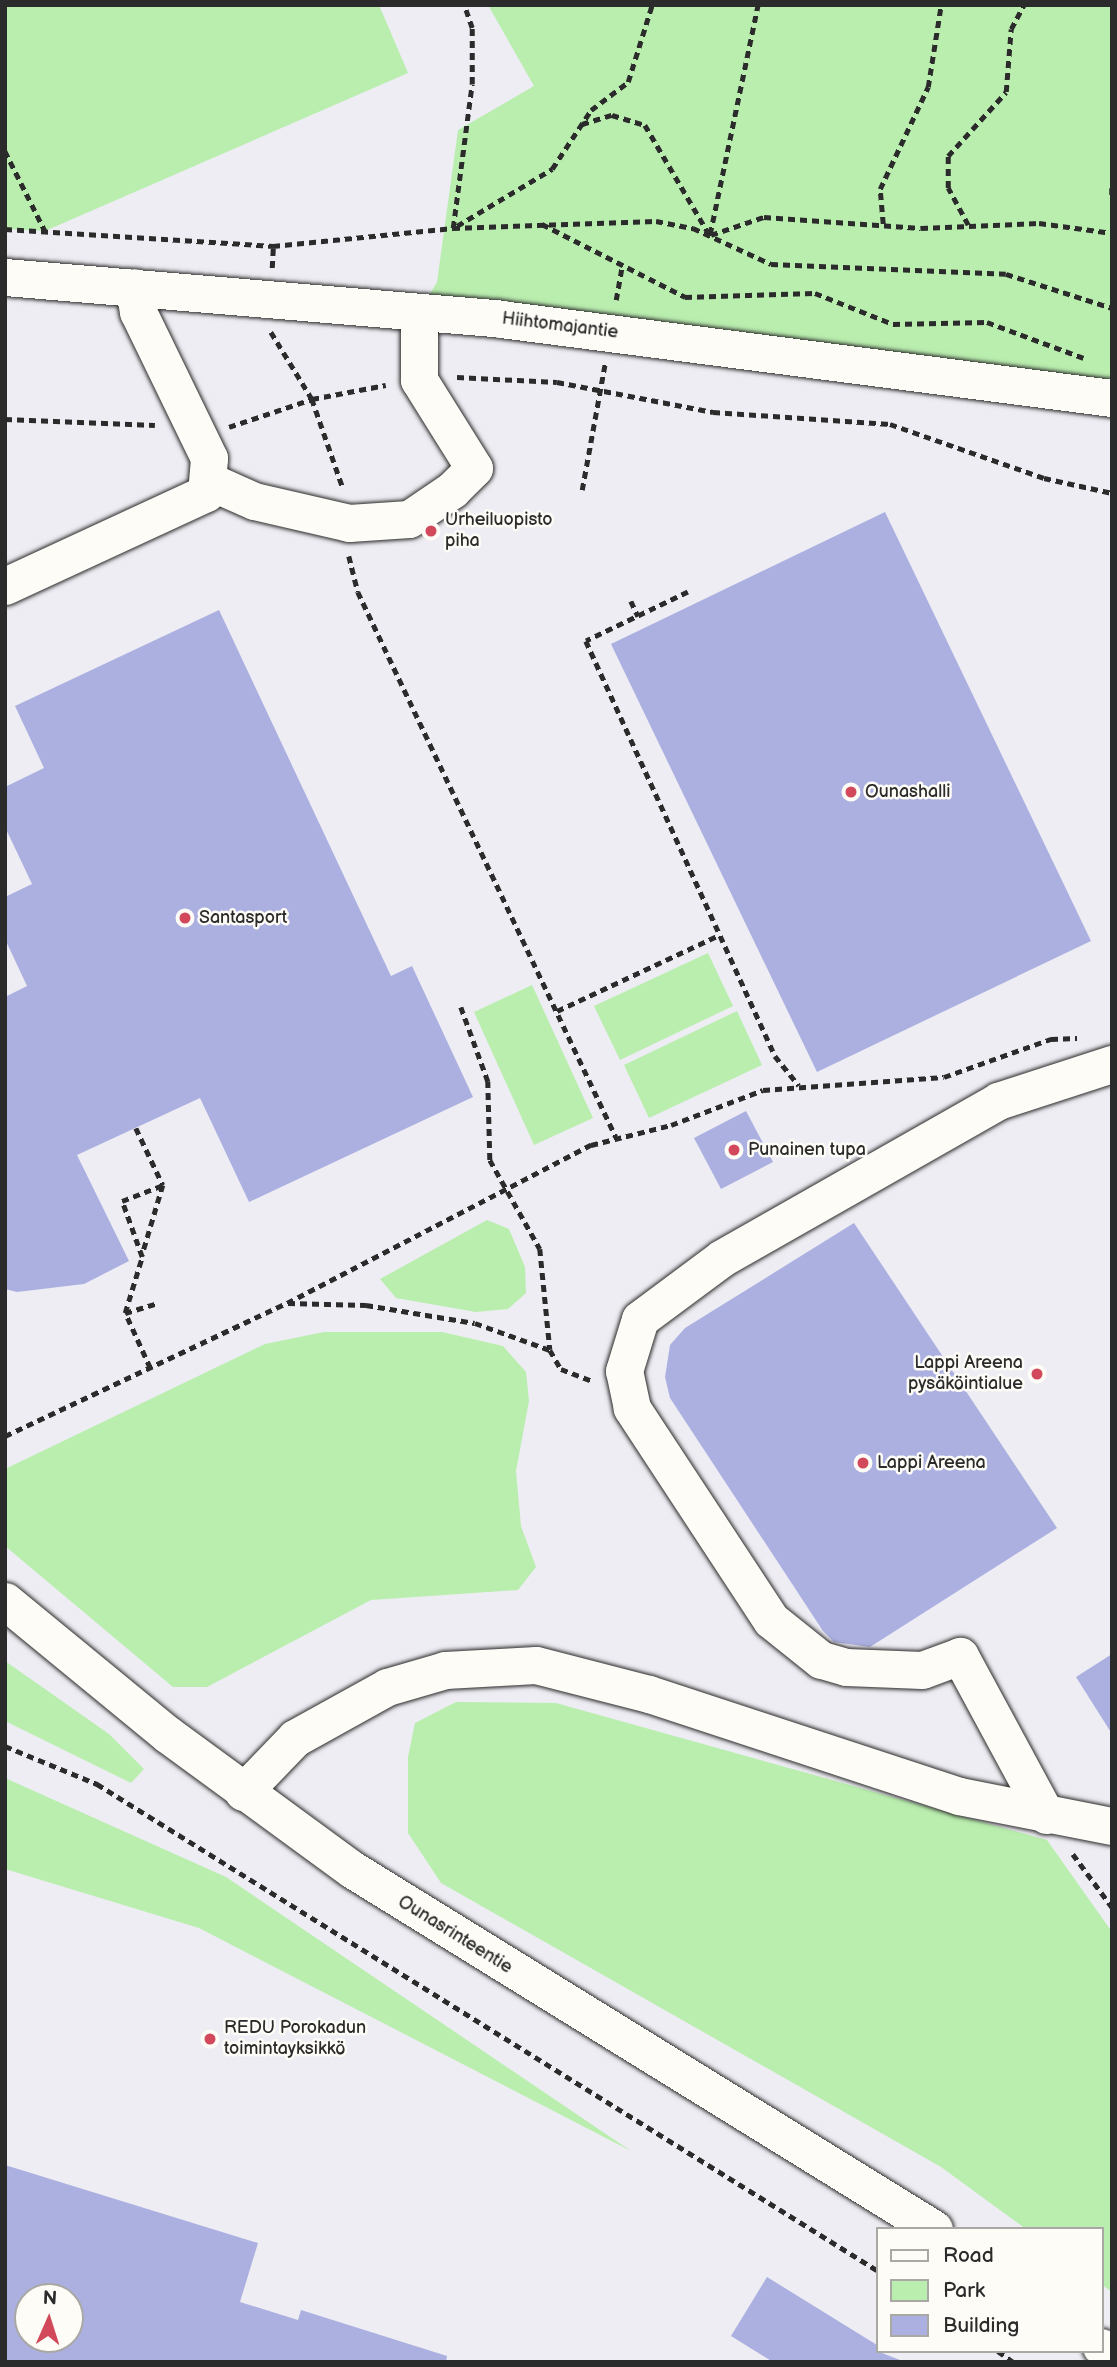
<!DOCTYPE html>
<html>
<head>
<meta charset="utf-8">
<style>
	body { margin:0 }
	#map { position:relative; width:1117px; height:2367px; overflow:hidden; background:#ededf3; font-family:"Balsamiq Sans",sans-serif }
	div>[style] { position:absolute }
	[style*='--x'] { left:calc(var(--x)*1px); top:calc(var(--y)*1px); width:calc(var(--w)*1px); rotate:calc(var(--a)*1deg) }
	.green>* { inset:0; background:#baeeaf }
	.building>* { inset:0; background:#acb0e1 }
	.path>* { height:4.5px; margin-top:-2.25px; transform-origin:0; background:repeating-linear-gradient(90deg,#2b2b2b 0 7px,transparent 0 12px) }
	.roads { filter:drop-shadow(0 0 2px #2b2b2b) drop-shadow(0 0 2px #2b2b2b) }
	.minor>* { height:37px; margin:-18.5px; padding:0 18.5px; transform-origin:18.5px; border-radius:18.5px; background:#fdfcf7 }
	.dots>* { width:19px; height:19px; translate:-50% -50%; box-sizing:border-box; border:4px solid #fdfcf7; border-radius:50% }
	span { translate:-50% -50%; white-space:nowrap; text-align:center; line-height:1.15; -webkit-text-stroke:5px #fdfcf7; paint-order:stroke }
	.street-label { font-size:18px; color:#2b2b2b }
	.poi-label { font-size:18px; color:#2b2b2b }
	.left { translate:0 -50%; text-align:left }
	.right { translate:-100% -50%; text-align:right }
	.frame { position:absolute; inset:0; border:7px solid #2b2b2b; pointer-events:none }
	.legend { position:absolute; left:876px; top:2227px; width:228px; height:126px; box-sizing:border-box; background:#fdfcf7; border:2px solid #a9a8a5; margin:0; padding:9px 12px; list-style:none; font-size:21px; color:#2b2b2b }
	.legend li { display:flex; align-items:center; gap:14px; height:35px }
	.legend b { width:35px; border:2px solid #a9a8a5 }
	.north { position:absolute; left:14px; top:2283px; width:70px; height:70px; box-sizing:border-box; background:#fdfcf7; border:2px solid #a9a8a5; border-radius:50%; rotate:3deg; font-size:19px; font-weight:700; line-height:28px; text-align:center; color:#2b2b2b }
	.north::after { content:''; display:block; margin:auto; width:24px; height:32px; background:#d1495b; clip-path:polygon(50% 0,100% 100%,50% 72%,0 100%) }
</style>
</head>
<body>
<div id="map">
	<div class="green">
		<div style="clip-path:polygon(5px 5px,379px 5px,408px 73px,45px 231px,5px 229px)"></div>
		<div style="clip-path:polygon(488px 5px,1112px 5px,1112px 396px,419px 312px,437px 282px,458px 130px,534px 86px)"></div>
		<div style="clip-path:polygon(708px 953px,733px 1006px,620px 1060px,594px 1006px)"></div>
		<div style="clip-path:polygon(532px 985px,593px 1118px,534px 1145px,474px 1012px)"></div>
		<div style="clip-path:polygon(737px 1011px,762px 1065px,649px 1118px,624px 1065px)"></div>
		<div style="clip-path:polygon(487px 1220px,509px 1229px,525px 1267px,526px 1293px,508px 1309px,476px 1312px,396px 1298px,380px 1279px)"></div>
		<div style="clip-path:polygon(324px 1332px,442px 1332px,503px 1346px,526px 1372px,529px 1401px,516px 1471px,521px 1526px,536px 1567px,518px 1590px,371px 1600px,207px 1687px,173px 1687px,5px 1546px,5px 1469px,265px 1344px)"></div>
		<div style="clip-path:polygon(5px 1661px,109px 1734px,144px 1769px,131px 1783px,5px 1721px)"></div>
		<div style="clip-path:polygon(456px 1702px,556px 1703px,1047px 1840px,1112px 1932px,1112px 2292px,1101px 2284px,1101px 2229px,1026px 2229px,941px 2167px,441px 1883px,408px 1833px,408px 1757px,415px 1723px)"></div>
		<div style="clip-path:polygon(5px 1778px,226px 1877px,631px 2151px,199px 1928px,5px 1869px)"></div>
	</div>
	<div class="building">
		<div style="clip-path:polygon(885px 512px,1091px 941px,817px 1072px,611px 644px)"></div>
		<div style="clip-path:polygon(219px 610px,391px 976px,412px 966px,473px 1097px,249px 1202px,200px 1098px,77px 1155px,129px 1261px,84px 1284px,17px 1292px,5px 1289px,5px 997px,27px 986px,5px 939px,5px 897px,32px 884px,5px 827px,5px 787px,44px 768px,15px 706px)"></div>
		<div style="clip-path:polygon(746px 1111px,773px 1162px,721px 1189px,694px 1138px)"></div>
		<div style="clip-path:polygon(854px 1223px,1057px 1528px,870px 1647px,834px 1642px,823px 1631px,670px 1398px,665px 1377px,670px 1345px,685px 1328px)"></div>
		<div style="clip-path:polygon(1112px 1654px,1112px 1734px,1076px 1677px)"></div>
		<div style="clip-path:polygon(evenodd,5px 2165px,258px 2243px,240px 2302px,298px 2320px,301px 2310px,447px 2356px,446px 2362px,5px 2362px,5px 2165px,28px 2297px,70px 2297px,70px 2339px,28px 2339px,28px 2297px)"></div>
		<div style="clip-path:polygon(767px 2277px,877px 2345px,877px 2351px,905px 2362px,773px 2362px,731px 2336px)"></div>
	</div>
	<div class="path">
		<div style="--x:582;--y:124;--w:31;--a:-17"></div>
		<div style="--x:612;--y:115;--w:34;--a:17"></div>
		<div style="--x:645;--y:125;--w:126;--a:59.6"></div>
		<div style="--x:5;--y:151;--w:89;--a:63.4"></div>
		<div style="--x:1112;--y:188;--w:7;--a:90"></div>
		<div style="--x:542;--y:224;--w:161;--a:27"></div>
		<div style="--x:685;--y:297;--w:130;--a:-1.8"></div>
		<div style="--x:815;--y:293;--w:84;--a:21.7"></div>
		<div style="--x:893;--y:324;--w:94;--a:-1.2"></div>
		<div style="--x:987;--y:322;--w:103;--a:20.4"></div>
		<div style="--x:883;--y:224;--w:35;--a:-95"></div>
		<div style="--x:880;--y:189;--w:113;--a:-64.8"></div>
		<div style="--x:928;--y:87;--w:83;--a:-81"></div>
		<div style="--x:968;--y:225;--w:42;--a:-118.4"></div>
		<div style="--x:948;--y:188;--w:32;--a:-90"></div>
		<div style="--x:948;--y:156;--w:86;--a:-47.8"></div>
		<div style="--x:1006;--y:92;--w:63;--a:-85.5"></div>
		<div style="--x:1011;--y:29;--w:27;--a:-62"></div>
		<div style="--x:457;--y:226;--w:111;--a:-31"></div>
		<div style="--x:552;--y:169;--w:71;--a:-56.5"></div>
		<div style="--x:591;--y:110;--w:46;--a:-37.1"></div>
		<div style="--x:628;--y:82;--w:81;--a:-72.7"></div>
		<div style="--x:453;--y:228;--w:145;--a:-82.5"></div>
		<div style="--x:472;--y:84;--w:56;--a:-90"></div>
		<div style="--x:472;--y:28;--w:24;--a:-109"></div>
		<div style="--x:5;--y:229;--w:269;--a:3.6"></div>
		<div style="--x:273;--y:246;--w:181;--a:-5.7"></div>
		<div style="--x:453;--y:228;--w:203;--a:-2"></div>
		<div style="--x:656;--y:221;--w:38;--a:11"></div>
		<div style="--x:693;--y:228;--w:86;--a:24.8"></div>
		<div style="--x:771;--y:264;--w:235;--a:2.4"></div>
		<div style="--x:1006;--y:274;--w:111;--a:17.8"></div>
		<div style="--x:710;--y:234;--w:234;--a:-78.2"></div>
		<div style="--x:711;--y:235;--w:56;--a:-18.8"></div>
		<div style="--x:764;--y:217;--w:157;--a:4"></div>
		<div style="--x:921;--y:228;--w:118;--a:-2.4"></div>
		<div style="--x:1039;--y:223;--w:74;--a:7.8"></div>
		<div style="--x:272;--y:268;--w:22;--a:-87"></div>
		<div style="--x:616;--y:300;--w:34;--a:-80"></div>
		<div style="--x:271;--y:332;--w:79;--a:58.5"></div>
		<div style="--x:312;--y:399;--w:94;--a:70.8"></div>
		<div style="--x:457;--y:377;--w:100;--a:2.9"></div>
		<div style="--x:557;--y:382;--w:159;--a:10.9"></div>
		<div style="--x:713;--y:412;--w:177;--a:3.9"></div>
		<div style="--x:890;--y:424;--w:163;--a:19.3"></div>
		<div style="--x:1044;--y:478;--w:70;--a:12.4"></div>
		<div style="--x:5;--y:419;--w:150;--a:2.3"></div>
		<div style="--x:229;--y:427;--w:88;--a:-18.6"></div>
		<div style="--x:312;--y:399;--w:75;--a:-10.7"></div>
		<div style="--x:582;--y:490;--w:128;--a:-79.7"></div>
		<div style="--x:349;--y:556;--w:37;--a:76"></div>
		<div style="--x:358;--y:592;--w:603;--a:64.67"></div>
		<div style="--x:688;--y:592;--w:113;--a:154.3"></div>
		<div style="--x:586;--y:641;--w:456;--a:65.5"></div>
		<div style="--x:775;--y:1056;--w:38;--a:51"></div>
		<div style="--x:631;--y:601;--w:17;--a:65"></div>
		<div style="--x:461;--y:1007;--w:79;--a:70"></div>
		<div style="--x:488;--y:1081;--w:79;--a:88.5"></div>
		<div style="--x:490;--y:1160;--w:102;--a:60.7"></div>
		<div style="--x:540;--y:1249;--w:101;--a:84.3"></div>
		<div style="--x:557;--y:1011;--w:179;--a:-25.1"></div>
		<div style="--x:136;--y:1128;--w:63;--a:64.7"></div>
		<div style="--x:163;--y:1185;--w:74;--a:106.5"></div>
		<div style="--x:288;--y:1303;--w:78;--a:1.5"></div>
		<div style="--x:366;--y:1305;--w:110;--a:9.4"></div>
		<div style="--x:475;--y:1323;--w:80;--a:19.8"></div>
		<div style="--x:550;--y:1350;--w:22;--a:60"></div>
		<div style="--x:561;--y:1369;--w:34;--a:21"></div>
		<div style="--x:125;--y:1313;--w:59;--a:-73.1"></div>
		<div style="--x:142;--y:1257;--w:59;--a:-109.7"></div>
		<div style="--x:122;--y:1201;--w:44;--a:-21.3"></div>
		<div style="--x:150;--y:1368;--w:60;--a:-114.4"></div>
		<div style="--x:125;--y:1313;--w:34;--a:-17"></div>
		<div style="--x:5;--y:1436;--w:312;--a:-25.3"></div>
		<div style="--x:287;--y:1303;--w:343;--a:-27.5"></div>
		<div style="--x:591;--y:1145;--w:82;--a:-14"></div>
		<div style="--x:671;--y:1125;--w:98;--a:-20.8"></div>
		<div style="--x:763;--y:1090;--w:181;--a:-4.1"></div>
		<div style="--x:944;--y:1077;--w:114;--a:-19.6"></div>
		<div style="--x:1051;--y:1039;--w:26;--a:-2"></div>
		<div style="--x:5;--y:1746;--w:100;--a:22.4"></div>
		<div style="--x:97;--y:1784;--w:919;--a:31.93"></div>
		<div style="--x:1073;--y:1854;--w:66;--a:53.7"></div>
		<div style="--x:998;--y:2351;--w:19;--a:36"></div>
	</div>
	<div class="roads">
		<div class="minor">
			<div style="--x:5;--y:277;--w:498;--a:4.8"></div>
			<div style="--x:501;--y:319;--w:616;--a:7.37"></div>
			<div style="--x:209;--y:481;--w:49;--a:24"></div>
			<div style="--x:254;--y:501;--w:98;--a:13"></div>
			<div style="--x:349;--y:523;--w:60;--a:-3.8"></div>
			<div style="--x:409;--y:519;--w:52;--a:-34"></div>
			<div style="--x:452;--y:490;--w:31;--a:-45"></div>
			<div style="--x:474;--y:468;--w:104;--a:-122"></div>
			<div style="--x:419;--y:380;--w:68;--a:-90"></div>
			<div style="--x:5;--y:586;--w:221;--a:-24.8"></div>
			<div style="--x:206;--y:493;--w:35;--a:-85"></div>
			<div style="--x:209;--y:458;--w:162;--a:-115.9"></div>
			<div style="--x:138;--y:312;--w:25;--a:-99"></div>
			<div style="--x:5;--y:1601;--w:210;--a:39.4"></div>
			<div style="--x:167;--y:1734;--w:230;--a:36.2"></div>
			<div style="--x:353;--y:1870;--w:683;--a:31.71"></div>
			<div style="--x:243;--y:1792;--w:75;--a:-46.1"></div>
			<div style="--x:295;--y:1738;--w:105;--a:-29"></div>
			<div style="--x:387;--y:1687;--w:60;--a:-16.3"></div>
			<div style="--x:445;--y:1670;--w:91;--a:-3.1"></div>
			<div style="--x:536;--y:1665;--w:117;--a:14.4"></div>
			<div style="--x:649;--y:1694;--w:326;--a:18.2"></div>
			<div style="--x:959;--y:1796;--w:156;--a:11.1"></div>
			<div style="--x:1046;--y:1815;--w:181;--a:-118.4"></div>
			<div style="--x:960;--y:1656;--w:40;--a:159.8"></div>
			<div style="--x:922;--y:1670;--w:76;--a:-177.7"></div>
			<div style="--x:846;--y:1667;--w:26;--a:-164"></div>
			<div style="--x:821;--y:1660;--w:64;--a:-141.3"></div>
			<div style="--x:771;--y:1620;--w:254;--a:-123.3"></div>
			<div style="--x:632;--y:1408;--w:38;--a:-102"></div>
			<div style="--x:624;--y:1371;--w:54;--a:-72.9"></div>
			<div style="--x:640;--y:1319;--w:102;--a:-36.6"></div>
			<div style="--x:722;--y:1258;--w:318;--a:-29.6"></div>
			<div style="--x:998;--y:1101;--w:120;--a:-18"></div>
			<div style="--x:1101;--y:2347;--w:14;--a:36"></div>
		</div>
	</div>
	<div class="dots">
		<div style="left:431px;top:531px;background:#d1495b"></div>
		<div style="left:851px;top:792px;background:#d1495b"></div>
		<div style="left:185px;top:918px;background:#d1495b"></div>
		<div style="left:734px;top:1150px;background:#d1495b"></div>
		<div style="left:1037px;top:1374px;background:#d1495b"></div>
		<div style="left:863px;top:1463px;background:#d1495b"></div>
		<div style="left:210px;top:2039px;background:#d1495b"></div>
	</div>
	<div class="street-label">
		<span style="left:560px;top:326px;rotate:7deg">Hiihtomajantie</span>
		<span style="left:455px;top:1935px;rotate:32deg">Ounasrinteentie</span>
	</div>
	<div class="poi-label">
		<span class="left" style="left:445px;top:531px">Urheiluopisto<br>piha</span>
		<span class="left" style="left:865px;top:792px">Ounashalli</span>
		<span class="left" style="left:199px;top:918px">Santasport</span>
		<span class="left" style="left:748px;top:1150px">Punainen tupa</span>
		<span class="right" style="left:1023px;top:1374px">Lappi Areena<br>pysäköintialue</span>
		<span class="left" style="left:877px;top:1463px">Lappi Areena</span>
		<span class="left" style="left:224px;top:2039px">REDU Porokadun<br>toimintayksikkö</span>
	</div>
	<div class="frame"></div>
	<ul class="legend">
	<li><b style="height:9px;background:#fdfcf7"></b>Road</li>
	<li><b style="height:19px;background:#baeeaf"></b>Park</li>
	<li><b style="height:19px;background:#acb0e1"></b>Building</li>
	</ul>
	<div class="north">N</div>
</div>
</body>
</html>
